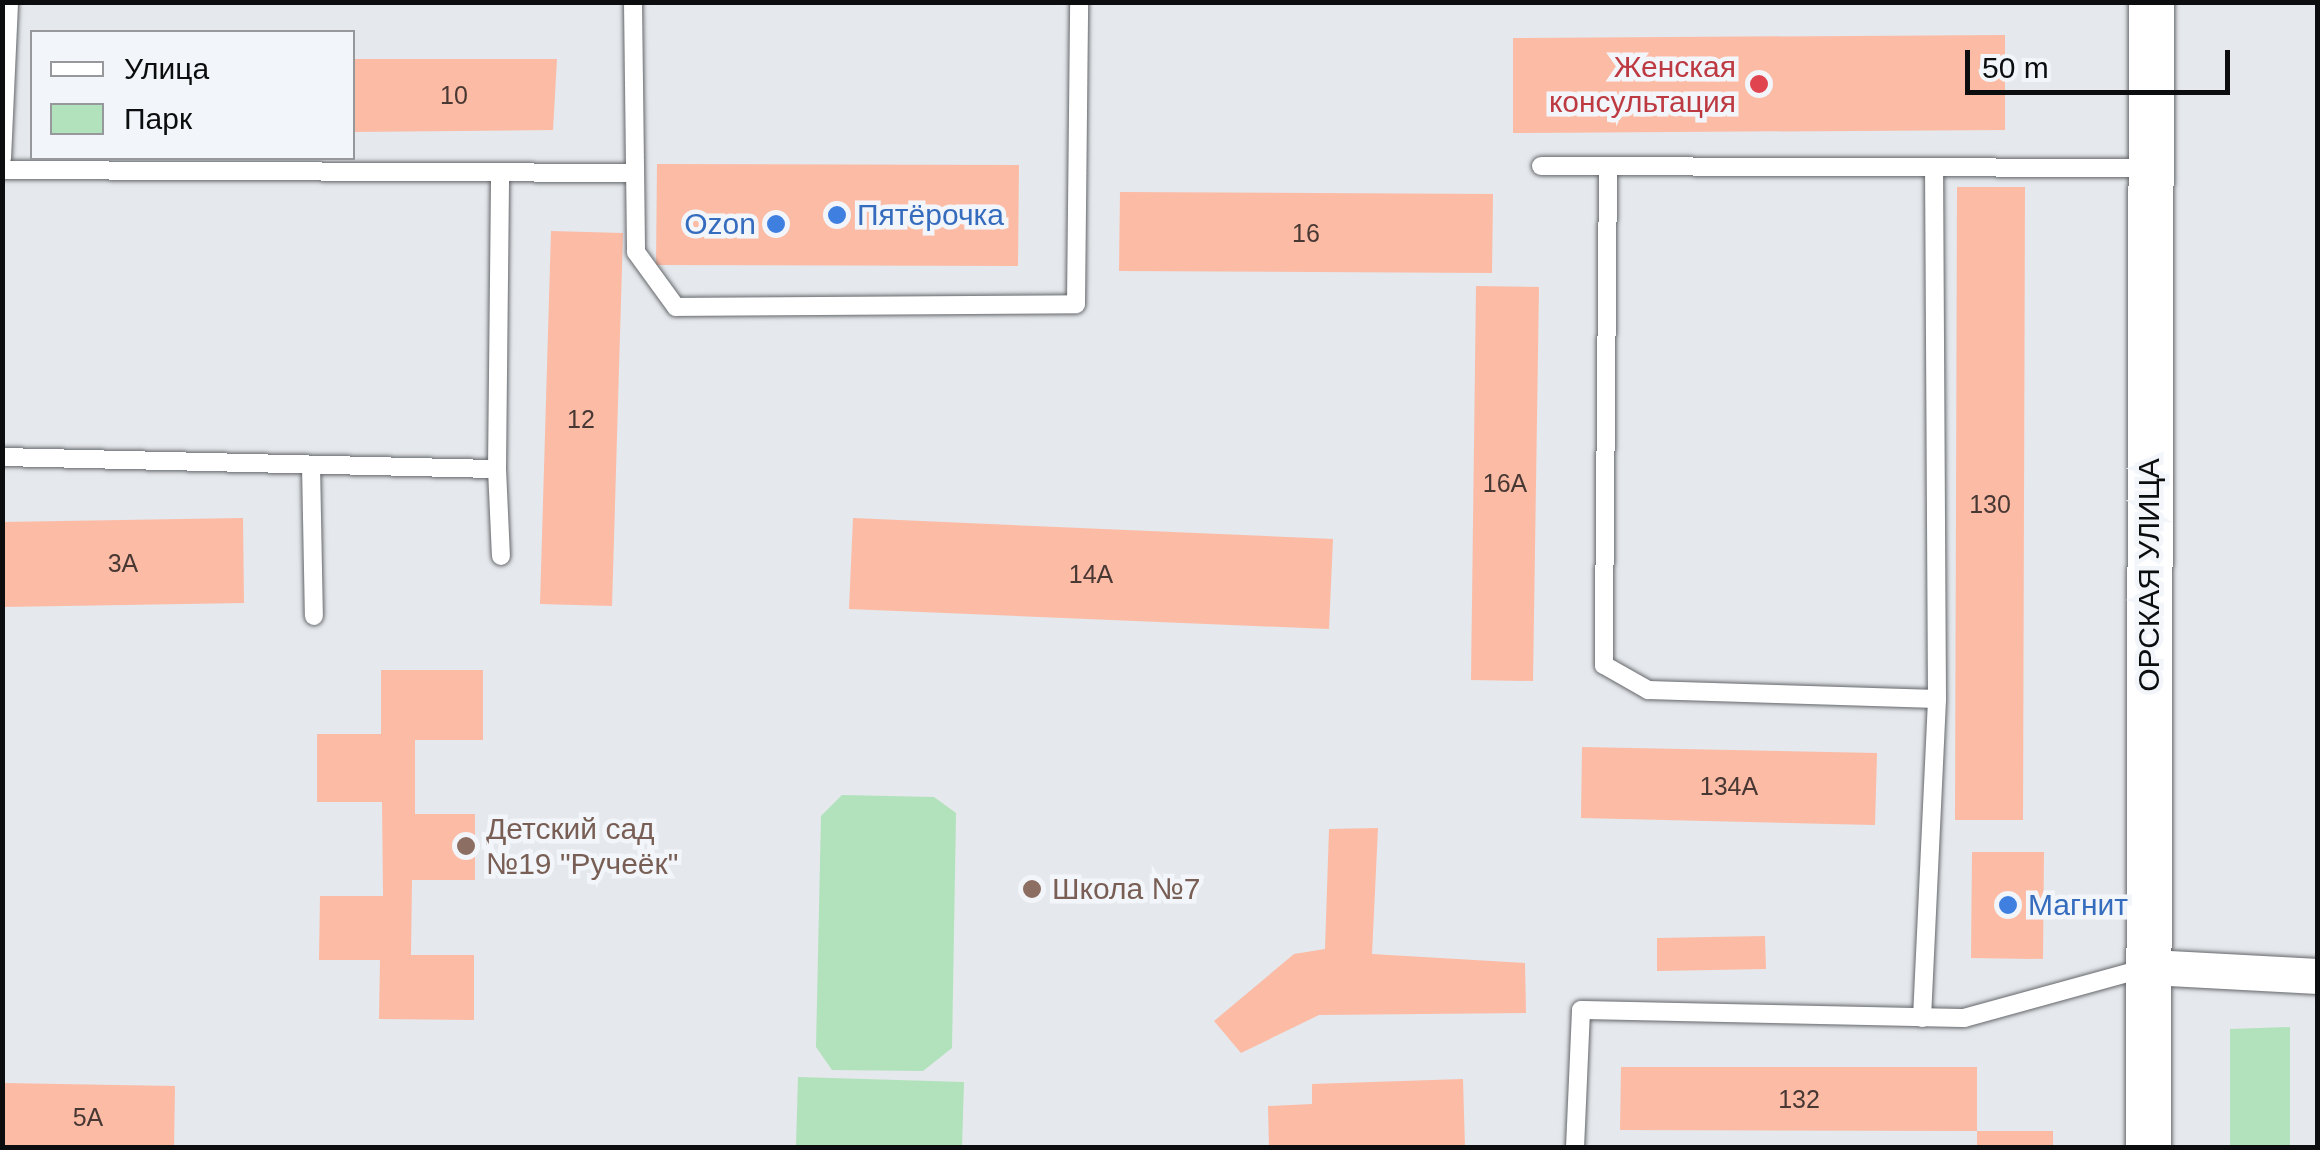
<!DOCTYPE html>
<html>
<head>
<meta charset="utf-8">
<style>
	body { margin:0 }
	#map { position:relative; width:2320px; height:1150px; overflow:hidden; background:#e5e8ec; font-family:Helvetica,sans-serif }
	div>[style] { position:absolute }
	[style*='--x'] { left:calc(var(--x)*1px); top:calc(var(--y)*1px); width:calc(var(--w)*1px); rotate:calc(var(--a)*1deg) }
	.green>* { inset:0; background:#b2e2bb }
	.building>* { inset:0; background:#fcbba5 }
	.roads { filter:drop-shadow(0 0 2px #64676a) drop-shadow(0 0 2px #64676a) }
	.service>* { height:18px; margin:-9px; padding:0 9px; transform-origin:9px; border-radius:9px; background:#fff }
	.minor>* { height:35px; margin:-17.5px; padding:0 17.5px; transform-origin:17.5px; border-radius:17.5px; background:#fff }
	.tertiary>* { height:45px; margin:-22.5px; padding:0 22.5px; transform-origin:22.5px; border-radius:22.5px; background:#fff }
	.dots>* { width:28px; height:28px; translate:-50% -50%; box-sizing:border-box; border:5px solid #f2f5f9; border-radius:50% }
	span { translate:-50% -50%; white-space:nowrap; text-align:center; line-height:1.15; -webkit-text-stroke:9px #f2f5f9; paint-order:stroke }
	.number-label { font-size:25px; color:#483834 }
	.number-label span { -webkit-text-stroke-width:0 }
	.health-label { font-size:30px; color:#be3a42 }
	.right { translate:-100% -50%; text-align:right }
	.shop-label { font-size:30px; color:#366cbe }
	.left { translate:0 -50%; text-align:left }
	.street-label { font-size:30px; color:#0c0d0e }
	.education-label { font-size:30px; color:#785e54 }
	.frame { position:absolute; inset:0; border:5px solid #0c0d0e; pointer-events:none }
	.legend { position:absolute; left:30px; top:30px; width:325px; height:130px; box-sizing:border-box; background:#f2f5f9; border:2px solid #96989b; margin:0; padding:12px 18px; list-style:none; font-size:30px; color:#0c0d0e }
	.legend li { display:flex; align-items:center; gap:20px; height:50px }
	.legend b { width:50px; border:2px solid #96989b }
	.scale { position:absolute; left:1965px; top:50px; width:265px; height:45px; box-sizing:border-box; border:5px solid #0c0d0e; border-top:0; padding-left:12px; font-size:30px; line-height:35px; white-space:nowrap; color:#0c0d0e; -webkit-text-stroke:8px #f2f5f9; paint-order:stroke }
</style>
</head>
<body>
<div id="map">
	<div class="green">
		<div style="clip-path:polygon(842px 795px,934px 797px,956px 813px,952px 1048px,923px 1071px,832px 1070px,816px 1047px,821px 816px)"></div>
		<div style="clip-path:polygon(2290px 1027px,2290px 1147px,2230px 1147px,2230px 1029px)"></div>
		<div style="clip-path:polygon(798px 1077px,964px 1082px,962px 1147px,796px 1147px)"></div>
	</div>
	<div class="building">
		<div style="clip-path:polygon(2005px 35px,2005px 130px,1513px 133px,1513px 38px)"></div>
		<div style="clip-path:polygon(352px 59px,557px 59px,553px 130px,352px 132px)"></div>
		<div style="clip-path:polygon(657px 164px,1019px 165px,1018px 266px,656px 265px)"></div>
		<div style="clip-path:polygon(1957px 187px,2025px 187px,2023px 820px,1955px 820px)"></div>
		<div style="clip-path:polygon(1120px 192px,1493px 194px,1492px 273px,1119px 271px)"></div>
		<div style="clip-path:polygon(551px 231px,623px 233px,612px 606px,540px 604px)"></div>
		<div style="clip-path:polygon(1476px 286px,1539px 287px,1533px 681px,1471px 680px)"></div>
		<div style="clip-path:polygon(243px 518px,244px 603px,2px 607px,2px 522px)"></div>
		<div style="clip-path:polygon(853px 518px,1333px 539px,1329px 629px,849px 609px)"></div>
		<div style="clip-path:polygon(381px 670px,483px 670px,483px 740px,415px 740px,415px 814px,475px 814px,475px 880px,412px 880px,411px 955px,474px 955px,474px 1020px,379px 1019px,380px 960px,319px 960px,320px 896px,383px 896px,382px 802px,317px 802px,317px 734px,381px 734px)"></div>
		<div style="clip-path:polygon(1582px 747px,1877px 753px,1875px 825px,1581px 818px)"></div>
		<div style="clip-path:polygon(1378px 828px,1372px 954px,1525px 963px,1526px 1013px,1319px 1015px,1241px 1053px,1214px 1021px,1294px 954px,1325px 949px,1329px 829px)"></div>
		<div style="clip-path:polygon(1972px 852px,2044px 852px,2043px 959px,1971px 958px)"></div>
		<div style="clip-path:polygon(1765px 936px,1766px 969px,1657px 971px,1657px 938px)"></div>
		<div style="clip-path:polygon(1621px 1067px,1977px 1067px,1977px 1131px,1620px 1130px)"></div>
		<div style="clip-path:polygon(1463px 1079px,1465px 1148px,1269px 1148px,1268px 1106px,1312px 1104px,1312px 1084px)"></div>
		<div style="clip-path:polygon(2px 1083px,175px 1086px,174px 1148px,2px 1148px)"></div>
		<div style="clip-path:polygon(1977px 1131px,2053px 1131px,2053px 1148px,1977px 1148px)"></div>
	</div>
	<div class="roads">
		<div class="service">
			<div style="--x:633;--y:2;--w:250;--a:89.3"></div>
			<div style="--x:636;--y:252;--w:68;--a:54"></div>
			<div style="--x:676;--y:307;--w:400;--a:-0.4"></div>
			<div style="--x:1076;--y:304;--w:302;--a:-89.4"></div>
			<div style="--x:2;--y:158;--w:156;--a:-87.4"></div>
			<div style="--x:1541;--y:166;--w:607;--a:0.19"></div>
			<div style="--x:1608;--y:166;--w:499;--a:90.5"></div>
			<div style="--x:1604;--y:665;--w:51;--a:29.6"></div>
			<div style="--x:1648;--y:690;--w:289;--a:1.8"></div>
			<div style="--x:1937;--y:699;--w:532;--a:-90.32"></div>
			<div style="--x:2;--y:170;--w:633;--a:0.27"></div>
			<div style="--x:2;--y:457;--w:495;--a:1.4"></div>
			<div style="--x:497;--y:469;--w:297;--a:-89.4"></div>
			<div style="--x:311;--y:465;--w:151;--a:88.9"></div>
			<div style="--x:497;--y:469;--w:87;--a:87.4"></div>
			<div style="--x:1922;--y:1018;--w:319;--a:-87.3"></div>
			<div style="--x:1575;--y:1148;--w:138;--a:-87.5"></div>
			<div style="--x:1581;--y:1010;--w:383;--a:1.2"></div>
			<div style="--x:1964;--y:1018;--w:189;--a:-15.4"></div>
		</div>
		<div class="minor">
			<div style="--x:2150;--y:967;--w:168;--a:3.1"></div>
		</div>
		<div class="tertiary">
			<div style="--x:2148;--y:1148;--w:1146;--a:-89.85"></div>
		</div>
	</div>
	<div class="dots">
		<div style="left:1759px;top:84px;background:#e0444e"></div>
		<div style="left:837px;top:215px;background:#3f7fe0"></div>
		<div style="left:776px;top:224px;background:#3f7fe0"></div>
		<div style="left:466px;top:846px;background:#8d6e63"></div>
		<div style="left:1032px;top:889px;background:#8d6e63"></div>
		<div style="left:2008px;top:905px;background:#3f7fe0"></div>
	</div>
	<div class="number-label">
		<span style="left:454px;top:95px">10</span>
		<span style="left:1306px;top:233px">16</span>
		<span style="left:581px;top:419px">12</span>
		<span style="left:1505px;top:483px">16А</span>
		<span style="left:1990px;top:504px">130</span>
		<span style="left:123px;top:563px">3А</span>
		<span style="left:1091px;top:574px">14А</span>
		<span style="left:1729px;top:786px">134А</span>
		<span style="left:1799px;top:1099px">132</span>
		<span style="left:88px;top:1117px">5А</span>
	</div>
	<div class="health-label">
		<span class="right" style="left:1736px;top:84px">Женская<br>консультация</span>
	</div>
	<div class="shop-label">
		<span class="left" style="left:857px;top:215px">Пятёрочка</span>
		<span class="right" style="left:756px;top:224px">Ozon</span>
		<span class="left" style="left:2028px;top:905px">Магнит</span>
	</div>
	<div class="street-label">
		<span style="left:2149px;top:575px;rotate:-90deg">ОРСКАЯ УЛИЦА</span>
	</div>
	<div class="education-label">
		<span class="left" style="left:486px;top:846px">Детский сад<br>№19 "Ручеёк"</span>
		<span class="left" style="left:1052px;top:889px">Школа №7</span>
	</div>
	<div class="frame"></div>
	<ul class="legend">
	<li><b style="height:12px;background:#fff"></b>Улица</li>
	<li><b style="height:28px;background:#b2e2bb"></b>Парк</li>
	</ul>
	<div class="scale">50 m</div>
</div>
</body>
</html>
